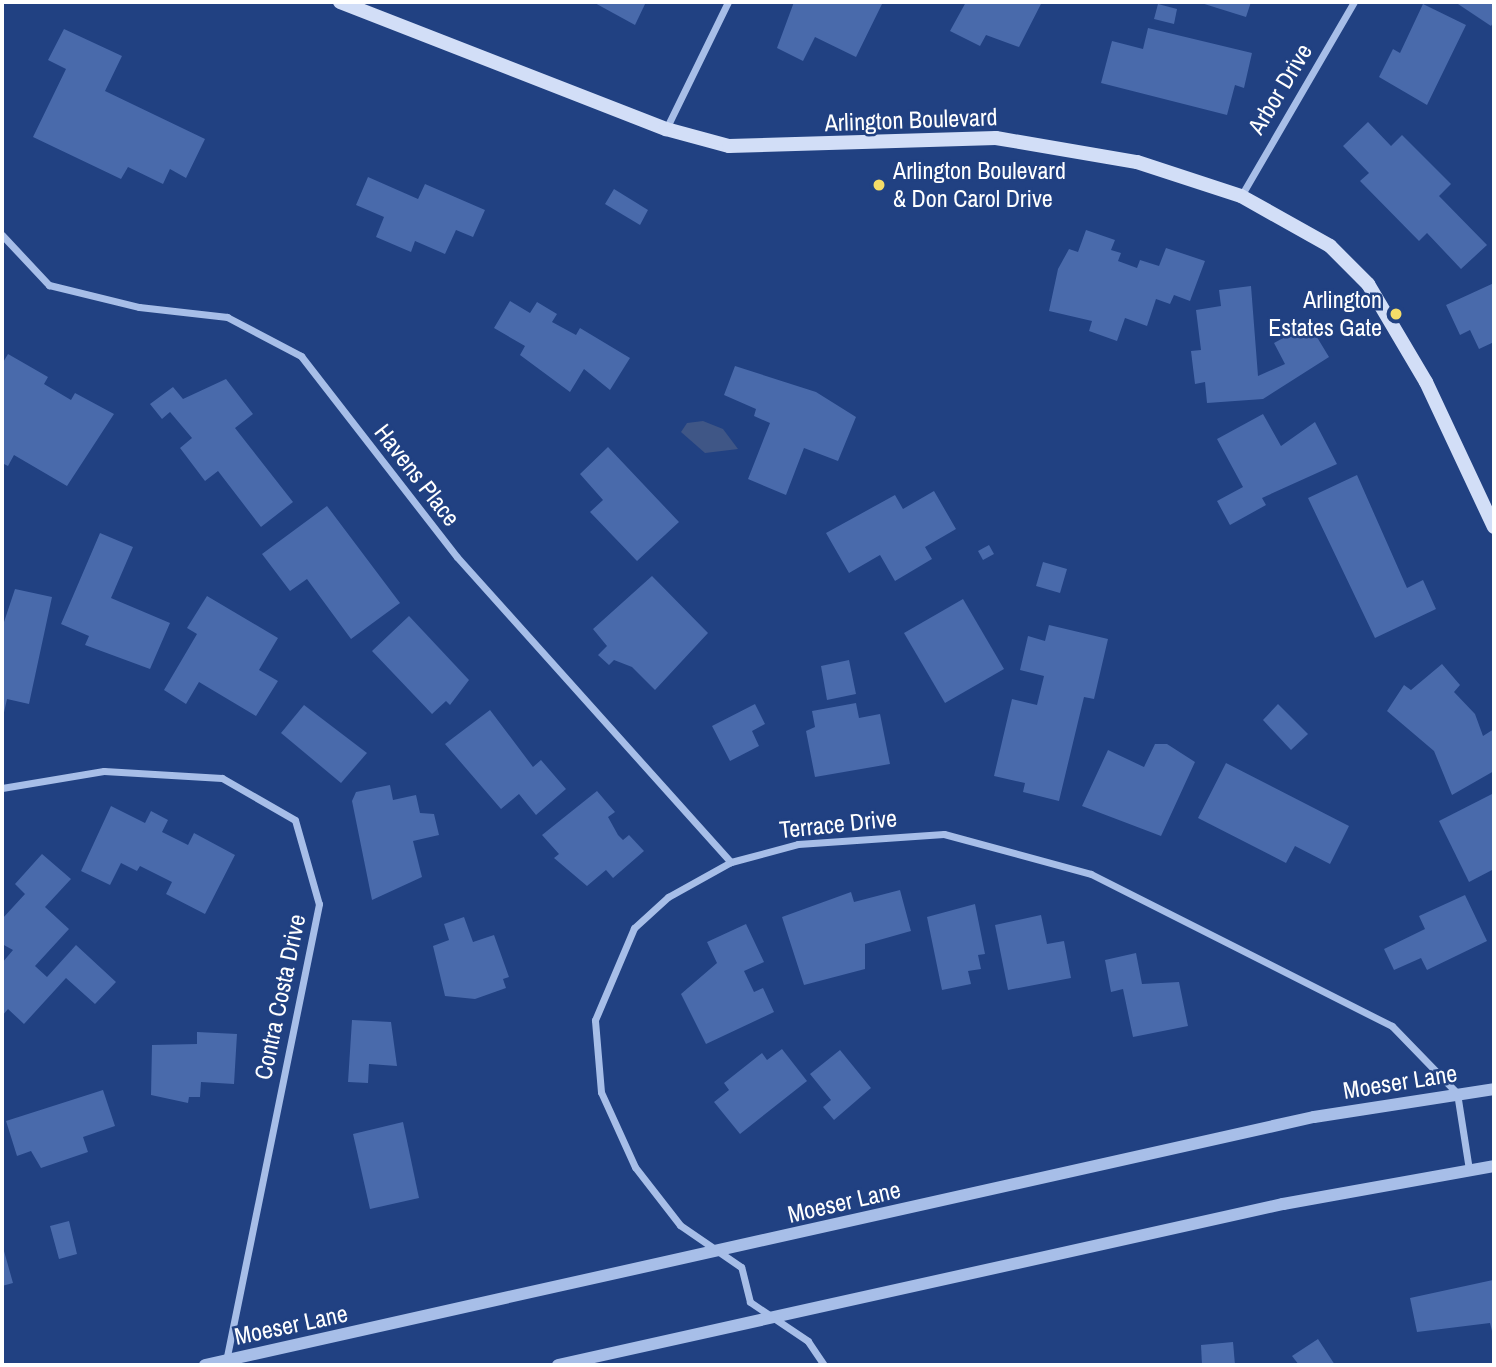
<!DOCTYPE html>
<html>
<head>
<meta charset="utf-8">
<style>
	body { margin:0 }
	#map { position:relative; width:1496px; height:1367px; overflow:hidden; background:#214182; font-family:"Archivo Narrow",sans-serif }
	div>[style] { position:absolute }
	[style*='--x'] { left:calc(var(--x)*1px); top:calc(var(--y)*1px); width:calc(var(--w)*1px); rotate:calc(var(--a)*1deg) }
	.water>* { inset:0; background:#3f5686 }
	.building>* { inset:0; background:#496aab }
	.minor>* { height:7px; margin:-3.5px; padding:0 3.5px; transform-origin:3.5px; border-radius:3.5px; background:#a7bee8 }
	.tertiary>* { height:12px; margin:-6px; padding:0 6px; transform-origin:6px; border-radius:6px; background:#a7bee8 }
	.secondary>* { height:14px; margin:-7px; padding:0 7px; transform-origin:7px; border-radius:7px; background:#d2def7 }
	.dots>* { width:19px; height:19px; translate:-50% -50%; box-sizing:border-box; border:4px solid #214182; border-radius:50% }
	span { translate:-50% -50%; white-space:nowrap; text-align:center; line-height:1.15; -webkit-text-stroke:5px #214182; paint-order:stroke }
	.street-label { font-size:24px; color:#fff }
	.poi-label { font-size:24px; color:#fff }
	.left { translate:0 -50%; text-align:left }
	.right { translate:-100% -50%; text-align:right }
	.frame { position:absolute; inset:0; border:4px solid #fff; pointer-events:none }
</style>
</head>
<body>
<div id="map">
	<div class="water">
		<div style="clip-path:polygon(703px 421px,723px 429px,738px 449px,705px 453px,681px 432px,687px 423px)"></div>
	</div>
	<div class="building">
		<div style="clip-path:polygon(593px 2px,646px 2px,635px 25px)"></div>
		<div style="clip-path:polygon(794px 2px,883px 2px,856px 57px,815px 37px,803px 61px,777px 48px)"></div>
		<div style="clip-path:polygon(966px 2px,1042px 2px,1019px 47px,986px 35px,980px 46px,950px 31px)"></div>
		<div style="clip-path:polygon(1198px 2px,1251px 2px,1246px 17px)"></div>
		<div style="clip-path:polygon(1455px 2px,1494px 2px,1494px 21px,1491px 26px)"></div>
		<div style="clip-path:polygon(1158px 4px,1177px 9px,1174px 24px,1154px 19px)"></div>
		<div style="clip-path:polygon(1423px 4px,1466px 25px,1427px 105px,1379px 77px,1393px 49px,1400px 53px)"></div>
		<div style="clip-path:polygon(1148px 28px,1252px 53px,1244px 88px,1235px 85px,1227px 115px,1101px 83px,1112px 41px,1143px 49px)"></div>
		<div style="clip-path:polygon(64px 29px,122px 56px,105px 91px,205px 139px,186px 178px,170px 169px,163px 184px,128px 167px,121px 179px,33px 137px,66px 69px,48px 60px)"></div>
		<div style="clip-path:polygon(1368px 122px,1391px 146px,1402px 135px,1451px 184px,1439px 196px,1487px 245px,1461px 269px,1427px 233px,1419px 241px,1360px 181px,1369px 173px,1343px 146px)"></div>
		<div style="clip-path:polygon(368px 177px,418px 199px,425px 184px,485px 210px,473px 237px,456px 230px,445px 254px,415px 241px,411px 252px,376px 237px,384px 217px,356px 205px)"></div>
		<div style="clip-path:polygon(614px 189px,648px 210px,640px 225px,605px 204px)"></div>
		<div style="clip-path:polygon(1086px 230px,1115px 240px,1111px 250px,1121px 253px,1118px 261px,1137px 268px,1140px 260px,1159px 266px,1166px 248px,1205px 261px,1190px 301px,1174px 295px,1170px 304px,1156px 299px,1147px 326px,1125px 318px,1117px 341px,1089px 331px,1092px 321px,1049px 311px,1058px 269px,1069px 249px,1078px 252px)"></div>
		<div style="clip-path:polygon(1494px 283px,1494px 342px,1479px 349px,1470px 330px,1460px 335px,1446px 305px)"></div>
		<div style="clip-path:polygon(1251px 286px,1258px 376px,1285px 364px,1274px 343px,1309px 324px,1329px 357px,1263px 399px,1207px 403px,1205px 382px,1195px 384px,1191px 351px,1201px 350px,1196px 310px,1221px 306px,1219px 290px)"></div>
		<div style="clip-path:polygon(510px 301px,530px 313px,537px 302px,557px 314px,552px 322px,576px 335px,580px 328px,630px 358px,610px 390px,584px 369px,570px 392px,520px 355px,525px 346px,494px 328px)"></div>
		<div style="clip-path:polygon(8px 354px,48px 377px,44px 384px,71px 400px,75px 393px,114px 414px,67px 486px,14px 455px,8px 466px,2px 463px,2px 364px)"></div>
		<div style="clip-path:polygon(735px 366px,816px 392px,856px 417px,838px 461px,804px 448px,786px 495px,748px 479px,770px 423px,754px 416px,756px 409px,724px 395px)"></div>
		<div style="clip-path:polygon(226px 379px,253px 414px,235px 428px,293px 502px,261px 527px,218px 471px,205px 481px,180px 448px,192px 438px,170px 412px,162px 419px,150px 404px,173px 387px,183px 399px)"></div>
		<div style="clip-path:polygon(1263px 414px,1281px 446px,1315px 422px,1337px 464px,1262px 498px,1266px 505px,1230px 525px,1217px 501px,1243px 487px,1217px 439px)"></div>
		<div style="clip-path:polygon(608px 447px,679px 522px,637px 561px,590px 512px,603px 500px,580px 474px)"></div>
		<div style="clip-path:polygon(1357px 475px,1407px 588px,1423px 580px,1436px 609px,1375px 638px,1308px 498px)"></div>
		<div style="clip-path:polygon(934px 491px,956px 529px,925px 547px,932px 559px,895px 581px,880px 555px,849px 573px,826px 533px,895px 495px,903px 509px)"></div>
		<div style="clip-path:polygon(327px 506px,400px 603px,351px 639px,307px 579px,290px 591px,262px 554px)"></div>
		<div style="clip-path:polygon(100px 533px,133px 547px,111px 598px,170px 623px,150px 669px,85px 645px,89px 636px,61px 624px)"></div>
		<div style="clip-path:polygon(989px 545px,994px 554px,983px 560px,978px 551px)"></div>
		<div style="clip-path:polygon(1043px 562px,1067px 569px,1060px 593px,1036px 586px)"></div>
		<div style="clip-path:polygon(652px 576px,708px 633px,655px 690px,632px 667px,614px 660px,609px 665px,598px 655px,607px 646px,593px 629px)"></div>
		<div style="clip-path:polygon(15px 589px,52px 597px,29px 704px,7px 699px,3px 717px,2px 628px)"></div>
		<div style="clip-path:polygon(207px 596px,278px 638px,259px 670px,278px 681px,256px 716px,199px 682px,186px 704px,164px 690px,197px 634px,187px 628px)"></div>
		<div style="clip-path:polygon(963px 599px,1004px 669px,945px 703px,904px 633px)"></div>
		<div style="clip-path:polygon(409px 616px,469px 680px,450px 705px,446px 701px,432px 714px,372px 651px)"></div>
		<div style="clip-path:polygon(1049px 625px,1108px 639px,1094px 699px,1084px 697px,1059px 801px,1023px 792px,1025px 783px,994px 776px,1012px 699px,1037px 705px,1044px 676px,1020px 670px,1028px 636px,1045px 641px)"></div>
		<div style="clip-path:polygon(849px 660px,856px 694px,827px 700px,821px 666px)"></div>
		<div style="clip-path:polygon(1442px 664px,1460px 685px,1454px 692px,1475px 714px,1483px 736px,1494px 729px,1494px 771px,1452px 795px,1434px 751px,1387px 711px,1404px 685px,1411px 690px)"></div>
		<div style="clip-path:polygon(856px 703px,859px 718px,880px 714px,890px 764px,815px 777px,806px 731px,815px 727px,812px 711px)"></div>
		<div style="clip-path:polygon(755px 704px,765px 724px,752px 731px,759px 746px,730px 761px,712px 726px)"></div>
		<div style="clip-path:polygon(1278px 704px,1308px 734px,1291px 750px,1263px 720px)"></div>
		<div style="clip-path:polygon(304px 705px,367px 753px,341px 783px,281px 733px)"></div>
		<div style="clip-path:polygon(490px 710px,533px 767px,541px 760px,566px 789px,536px 815px,519px 794px,501px 809px,445px 744px)"></div>
		<div style="clip-path:polygon(1155px 744px,1167px 744px,1195px 762px,1161px 836px,1082px 806px,1108px 750px,1144px 767px)"></div>
		<div style="clip-path:polygon(1226px 763px,1349px 826px,1330px 864px,1295px 846px,1286px 863px,1198px 818px)"></div>
		<div style="clip-path:polygon(390px 785px,393px 800px,416px 795px,420px 813px,434px 814px,439px 835px,413px 841px,422px 877px,372px 900px,352px 801px,356px 792px)"></div>
		<div style="clip-path:polygon(597px 791px,615px 812px,608px 817px,618px 835px,623px 840px,629px 835px,644px 851px,613px 878px,606px 870px,587px 886px,554px 858px,559px 854px,542px 835px)"></div>
		<div style="clip-path:polygon(1494px 793px,1494px 869px,1469px 882px,1439px 821px)"></div>
		<div style="clip-path:polygon(111px 806px,145px 823px,151px 811px,168px 820px,162px 832px,188px 845px,194px 833px,235px 855px,205px 914px,166px 894px,172px 882px,140px 866px,137px 871px,121px 863px,110px 885px,81px 871px)"></div>
		<div style="clip-path:polygon(42px 854px,71px 879px,45px 907px,69px 929px,35px 966px,47px 977px,76px 945px,116px 982px,95px 1004px,66px 978px,24px 1024px,8px 1009px,2px 1016px,2px 963px,13px 950px,2px 944px,2px 919px,25px 894px,15px 884px)"></div>
		<div style="clip-path:polygon(900px 890px,911px 931px,865px 944px,865px 969px,804px 985px,782px 917px,851px 892px,854px 902px)"></div>
		<div style="clip-path:polygon(1465px 895px,1487px 941px,1427px 970px,1421px 958px,1394px 970px,1384px 949px,1425px 929px,1419px 916px)"></div>
		<div style="clip-path:polygon(975px 904px,985px 954px,978px 955px,981px 969px,968px 971px,971px 984px,942px 990px,927px 917px)"></div>
		<div style="clip-path:polygon(1041px 915px,1047px 944px,1064px 941px,1071px 978px,1008px 990px,995px 925px)"></div>
		<div style="clip-path:polygon(464px 917px,473px 942px,494px 935px,509px 977px,503px 979px,506px 988px,475px 999px,445px 996px,433px 946px,449px 940px,444px 924px)"></div>
		<div style="clip-path:polygon(746px 924px,764px 962px,744px 971px,754px 992px,763px 988px,774px 1012px,706px 1044px,681px 994px,717px 963px,707px 942px)"></div>
		<div style="clip-path:polygon(1136px 953px,1142px 984px,1179px 982px,1188px 1026px,1133px 1037px,1123px 989px,1111px 992px,1105px 960px)"></div>
		<div style="clip-path:polygon(352px 1020px,391px 1022px,397px 1066px,369px 1064px,368px 1083px,348px 1082px)"></div>
		<div style="clip-path:polygon(197px 1032px,237px 1034px,234px 1084px,201px 1082px,200px 1097px,189px 1097px,188px 1103px,151px 1095px,152px 1045px,197px 1044px)"></div>
		<div style="clip-path:polygon(782px 1049px,807px 1081px,740px 1134px,714px 1102px,729px 1090px,724px 1083px,762px 1053px,767px 1060px)"></div>
		<div style="clip-path:polygon(840px 1050px,871px 1088px,834px 1120px,823px 1107px,831px 1100px,810px 1074px)"></div>
		<div style="clip-path:polygon(103px 1090px,115px 1126px,83px 1137px,88px 1152px,41px 1168px,31px 1151px,17px 1156px,6px 1121px)"></div>
		<div style="clip-path:polygon(403px 1122px,419px 1198px,370px 1209px,353px 1134px)"></div>
		<div style="clip-path:polygon(69px 1221px,77px 1254px,59px 1259px,50px 1226px)"></div>
		<div style="clip-path:polygon(2px 1244px,13px 1283px,2px 1286px)"></div>
		<div style="clip-path:polygon(1493px 1280px,1494px 1339px,1490px 1323px,1417px 1332px,1410px 1298px)"></div>
		<div style="clip-path:polygon(1318px 1339px,1335px 1365px,1299px 1365px,1292px 1356px)"></div>
		<div style="clip-path:polygon(1233px 1342px,1235px 1365px,1202px 1365px,1201px 1345px)"></div>
	</div>
	<div class="minor">
		<div style="--x:666;--y:129;--w:141;--a:-64"></div>
		<div style="--x:1241;--y:196;--w:225;--a:-59.8"></div>
		<div style="--x:2;--y:235;--w:69;--a:46.8"></div>
		<div style="--x:49;--y:285;--w:93;--a:13.7"></div>
		<div style="--x:139;--y:307;--w:89;--a:6.5"></div>
		<div style="--x:227;--y:317;--w:84;--a:27.8"></div>
		<div style="--x:301;--y:356;--w:254;--a:52.2"></div>
		<div style="--x:457;--y:557;--w:410;--a:48.1"></div>
		<div style="--x:2;--y:788;--w:103;--a:-9.5"></div>
		<div style="--x:104;--y:771;--w:118;--a:3.4"></div>
		<div style="--x:222;--y:778;--w:84;--a:29.9"></div>
		<div style="--x:295;--y:820;--w:87;--a:74.1"></div>
		<div style="--x:319;--y:904;--w:466;--a:101.5"></div>
		<div style="--x:824;--y:1365;--w:29;--a:-124"></div>
		<div style="--x:808;--y:1341;--w:70;--a:-146.1"></div>
		<div style="--x:750;--y:1302;--w:36;--a:-104"></div>
		<div style="--x:741;--y:1267;--w:74;--a:-145.5"></div>
		<div style="--x:680;--y:1225;--w:73;--a:-127.8"></div>
		<div style="--x:635;--y:1167;--w:82;--a:-114.4"></div>
		<div style="--x:601;--y:1092;--w:72;--a:-94.8"></div>
		<div style="--x:595;--y:1020;--w:100;--a:-67"></div>
		<div style="--x:634;--y:928;--w:46;--a:-42.4"></div>
		<div style="--x:668;--y:897;--w:72;--a:-29.1"></div>
		<div style="--x:731;--y:862;--w:69;--a:-15"></div>
		<div style="--x:798;--y:844;--w:146;--a:-3.9"></div>
		<div style="--x:944;--y:834;--w:152;--a:15.2"></div>
		<div style="--x:1091;--y:874;--w:337;--a:26.8"></div>
		<div style="--x:1392;--y:1026;--w:93;--a:45.9"></div>
		<div style="--x:1457;--y:1093;--w:78;--a:81.1"></div>
	</div>
	<div class="tertiary">
		<div style="--x:205;--y:1365;--w:1136;--a:-12.61"></div>
		<div style="--x:1314;--y:1117;--w:182;--a:-8.8"></div>
		<div style="--x:558;--y:1365;--w:743;--a:-12.52"></div>
		<div style="--x:1283;--y:1204;--w:214;--a:-10.2"></div>
	</div>
	<div class="secondary">
		<div style="--x:340;--y:2;--w:350;--a:21.3"></div>
		<div style="--x:666;--y:129;--w:65;--a:15.1"></div>
		<div style="--x:729;--y:146;--w:267;--a:-1.7"></div>
		<div style="--x:996;--y:138;--w:143;--a:9.7"></div>
		<div style="--x:1137;--y:162;--w:109;--a:18.1"></div>
		<div style="--x:1241;--y:196;--w:102;--a:29.3"></div>
		<div style="--x:1330;--y:246;--w:54;--a:45"></div>
		<div style="--x:1368;--y:284;--w:114;--a:59.4"></div>
		<div style="--x:1426;--y:382;--w:160;--a:64.9"></div>
	</div>
	<div class="dots">
		<div style="left:879px;top:185px;background:#f5dc68"></div>
		<div style="left:1396px;top:314px;background:#f5dc68"></div>
	</div>
	<div class="street-label">
		<span style="left:1280px;top:89px;rotate:-59deg">Arbor Drive</span>
		<span style="left:911px;top:120px;rotate:-2deg">Arlington Boulevard</span>
		<span style="left:417px;top:475px;rotate:52deg">Havens Place</span>
		<span style="left:838px;top:824px;rotate:-6deg">Terrace Drive</span>
		<span style="left:280px;top:997px;rotate:-78deg">Contra Costa Drive</span>
		<span style="left:1400px;top:1082px;rotate:-9deg">Moeser Lane</span>
		<span style="left:844px;top:1202px;rotate:-13deg">Moeser Lane</span>
		<span style="left:291px;top:1325px;rotate:-12deg">Moeser Lane</span>
	</div>
	<div class="poi-label">
		<span class="left" style="left:893px;top:185px">Arlington Boulevard<br>&amp; Don Carol Drive</span>
		<span class="right" style="left:1382px;top:314px">Arlington<br>Estates Gate</span>
	</div>
	<div class="frame"></div>
</div>
</body>
</html>
